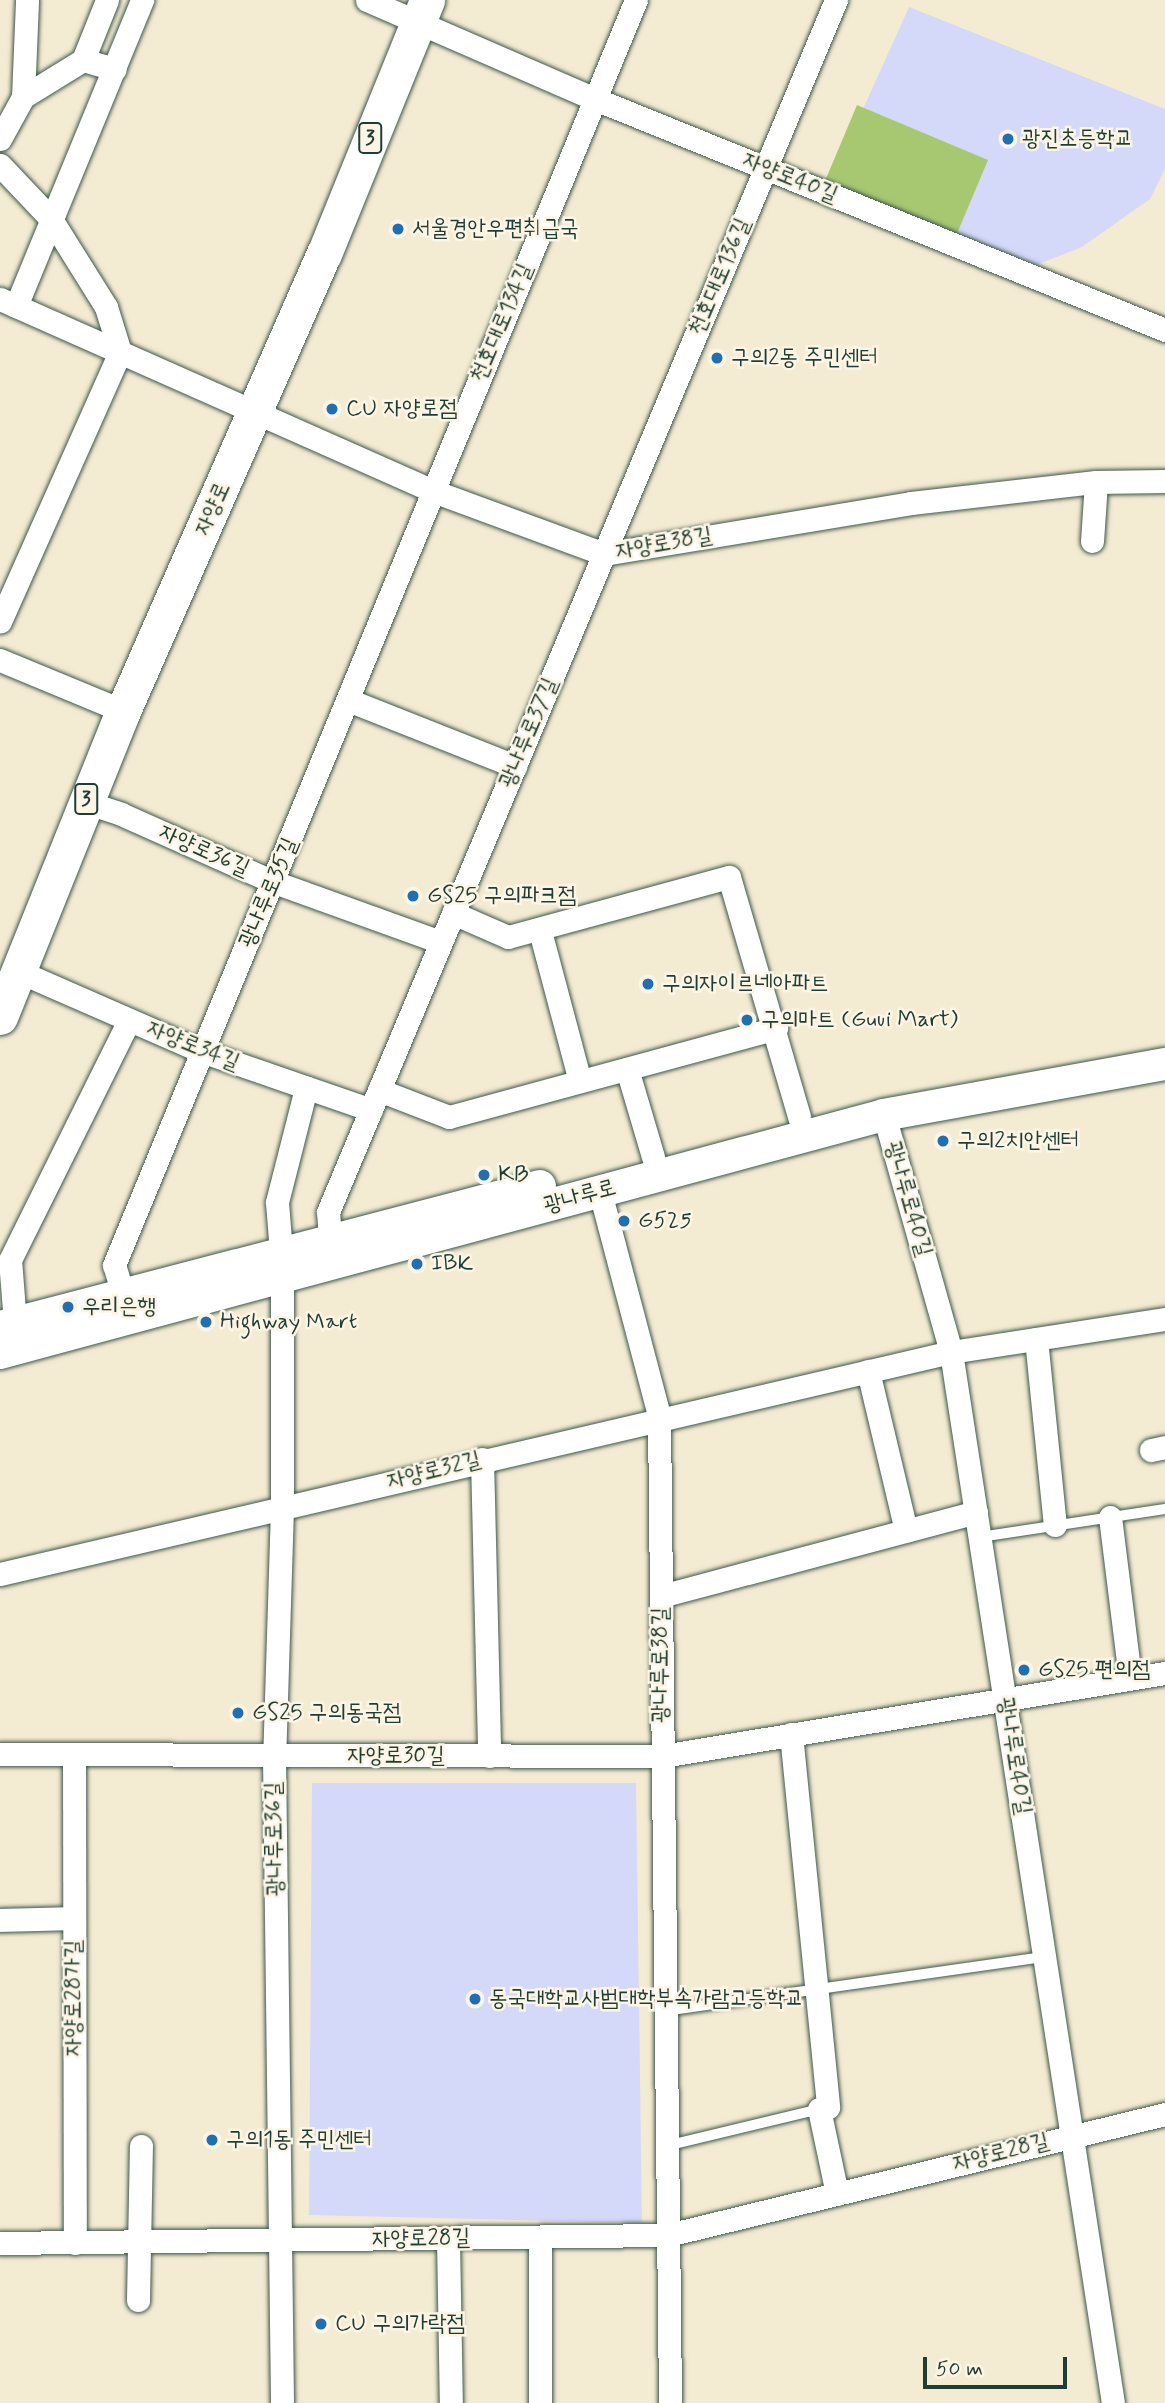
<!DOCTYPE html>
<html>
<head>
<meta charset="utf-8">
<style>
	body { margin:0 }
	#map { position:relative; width:1165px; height:2403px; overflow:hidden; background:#f4ecd2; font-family:Mynerve,"Poor Story",sans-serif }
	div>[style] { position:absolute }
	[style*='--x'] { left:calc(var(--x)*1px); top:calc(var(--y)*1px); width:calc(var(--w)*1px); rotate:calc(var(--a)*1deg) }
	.built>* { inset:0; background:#d4d8f9 }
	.green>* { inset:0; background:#a7c871 }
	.roads { filter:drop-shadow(0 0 2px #3f574c) drop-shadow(0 0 2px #3f574c) }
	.service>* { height:10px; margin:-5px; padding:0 5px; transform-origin:5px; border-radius:5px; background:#fff }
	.minor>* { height:23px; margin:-11.5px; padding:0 11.5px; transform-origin:11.5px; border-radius:11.5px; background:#fff }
	.secondary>* { height:32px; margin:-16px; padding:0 16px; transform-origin:16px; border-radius:16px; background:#fff }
	.primary>* { height:35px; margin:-17.5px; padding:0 17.5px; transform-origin:17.5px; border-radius:17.5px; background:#fff }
	.dots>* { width:19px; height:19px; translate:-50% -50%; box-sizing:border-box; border:4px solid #fcf5e5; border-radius:50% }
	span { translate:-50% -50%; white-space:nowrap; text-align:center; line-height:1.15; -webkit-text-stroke:5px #fcf5e5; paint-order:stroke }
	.shield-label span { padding:2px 5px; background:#fcf5e5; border:2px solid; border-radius:5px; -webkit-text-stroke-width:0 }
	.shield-label { font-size:21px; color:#1f3d34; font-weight:700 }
	.poi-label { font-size:23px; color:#1f3d34 }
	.left { translate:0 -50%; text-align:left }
	.street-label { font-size:23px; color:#1f3d34 }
	.scale { position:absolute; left:923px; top:2357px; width:144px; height:32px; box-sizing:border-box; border:4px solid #1f3d34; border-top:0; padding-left:9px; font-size:21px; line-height:24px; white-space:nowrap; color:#1f3d34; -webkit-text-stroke:5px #fcf5e5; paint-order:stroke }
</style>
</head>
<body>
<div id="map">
	<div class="built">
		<div style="clip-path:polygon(909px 7px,1165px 109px,1165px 169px,1150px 199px,1082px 247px,1031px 267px,831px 180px)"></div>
		<div style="clip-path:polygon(312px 1783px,636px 1783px,642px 2223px,309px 2215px)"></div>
	</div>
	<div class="green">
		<div style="clip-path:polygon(857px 105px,988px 160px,956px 236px,825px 181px)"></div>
	</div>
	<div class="roads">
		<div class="service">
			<div style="--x:980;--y:1537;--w:187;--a:-8.6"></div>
			<div style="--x:664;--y:2011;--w:385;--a:-8.1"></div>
			<div style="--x:666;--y:2146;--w:158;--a:-13.5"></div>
		</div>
		<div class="minor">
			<div style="--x:367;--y:0;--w:249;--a:23.5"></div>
			<div style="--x:595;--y:99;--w:615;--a:22.06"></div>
			<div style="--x:83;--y:60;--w:65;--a:-68.2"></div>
			<div style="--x:23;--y:97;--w:97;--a:-87.6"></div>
			<div style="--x:0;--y:139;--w:48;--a:-61.3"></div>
			<div style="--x:23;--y:97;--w:70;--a:-31.7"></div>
			<div style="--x:83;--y:60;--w:33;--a:16"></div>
			<div style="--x:0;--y:165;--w:74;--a:46.6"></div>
			<div style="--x:51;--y:219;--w:104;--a:58"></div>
			<div style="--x:106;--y:307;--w:47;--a:72.7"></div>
			<div style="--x:120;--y:352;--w:295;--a:114"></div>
			<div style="--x:0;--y:299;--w:474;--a:23.9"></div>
			<div style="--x:433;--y:491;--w:182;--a:20.2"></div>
			<div style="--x:604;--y:554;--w:311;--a:-9.4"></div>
			<div style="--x:911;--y:503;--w:186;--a:-6.5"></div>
			<div style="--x:1096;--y:482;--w:69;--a:-0.8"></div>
			<div style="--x:16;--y:306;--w:331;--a:-67.6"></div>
			<div style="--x:1092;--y:541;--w:59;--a:-86.1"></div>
			<div style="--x:0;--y:660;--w:133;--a:22.5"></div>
			<div style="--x:348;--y:700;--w:180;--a:21.6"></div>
			<div style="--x:85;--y:802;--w:38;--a:18"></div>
			<div style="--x:121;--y:814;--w:167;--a:24"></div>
			<div style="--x:274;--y:882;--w:177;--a:19.8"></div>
			<div style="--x:453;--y:913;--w:60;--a:23.6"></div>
			<div style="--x:508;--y:937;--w:229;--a:-15.2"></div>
			<div style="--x:729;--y:877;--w:250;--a:73.7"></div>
			<div style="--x:540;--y:931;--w:155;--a:75.1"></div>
			<div style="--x:20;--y:972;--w:197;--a:23.6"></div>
			<div style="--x:201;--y:1051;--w:180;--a:19.1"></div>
			<div style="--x:627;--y:1069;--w:92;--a:73.5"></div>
			<div style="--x:379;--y:1090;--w:75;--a:21.1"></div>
			<div style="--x:449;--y:1117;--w:339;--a:-15.2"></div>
			<div style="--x:884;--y:1115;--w:246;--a:74.2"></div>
			<div style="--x:951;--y:1352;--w:1063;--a:81.24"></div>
			<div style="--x:600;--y:1192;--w:232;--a:75.2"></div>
			<div style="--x:659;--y:1416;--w:987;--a:89.36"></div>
			<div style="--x:330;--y:1239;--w:27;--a:-94"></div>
			<div style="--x:328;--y:1212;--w:1314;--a:-67.26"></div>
			<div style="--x:281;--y:1252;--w:50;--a:-94.6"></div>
			<div style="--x:277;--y:1202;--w:118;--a:-75.7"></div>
			<div style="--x:282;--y:1274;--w:234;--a:90"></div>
			<div style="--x:282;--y:1508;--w:248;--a:91.8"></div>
			<div style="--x:274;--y:1756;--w:647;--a:89.29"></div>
			<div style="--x:123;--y:1294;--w:30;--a:-107"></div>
			<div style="--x:114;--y:1265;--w:1368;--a:-67.58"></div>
			<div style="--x:15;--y:1323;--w:63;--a:-94.5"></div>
			<div style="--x:10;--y:1260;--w:268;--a:-63.6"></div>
			<div style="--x:1036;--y:1339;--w:187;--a:84.2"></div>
			<div style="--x:868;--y:1371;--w:164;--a:76.6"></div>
			<div style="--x:1151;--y:1450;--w:14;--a:-12"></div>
			<div style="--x:482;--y:1459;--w:297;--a:88.6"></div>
			<div style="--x:1110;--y:1517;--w:162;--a:82.9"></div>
			<div style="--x:0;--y:1574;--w:977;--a:-13.14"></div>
			<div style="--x:951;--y:1352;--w:217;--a:-8.8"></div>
			<div style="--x:661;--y:1596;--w:326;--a:-14.9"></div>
			<div style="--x:791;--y:1734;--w:375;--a:84.3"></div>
			<div style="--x:0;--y:1754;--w:662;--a:0.17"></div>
			<div style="--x:662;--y:1756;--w:510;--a:-9.37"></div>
			<div style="--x:74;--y:1754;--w:489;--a:89.9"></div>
			<div style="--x:0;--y:1920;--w:74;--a:-1.5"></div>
			<div style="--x:819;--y:2109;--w:87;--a:78"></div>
			<div style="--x:540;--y:2237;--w:166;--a:90"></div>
			<div style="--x:448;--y:2239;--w:164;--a:89"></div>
			<div style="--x:0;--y:2243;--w:668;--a:-0.69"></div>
			<div style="--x:668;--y:2235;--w:512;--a:-13.68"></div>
			<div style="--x:138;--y:2300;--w:154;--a:-88.9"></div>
		</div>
		<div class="secondary">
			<div style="--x:0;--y:1327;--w:558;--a:-14.63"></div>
			<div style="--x:0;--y:1353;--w:915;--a:-15.07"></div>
			<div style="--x:884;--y:1115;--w:286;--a:-10.3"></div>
		</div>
		<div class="primary">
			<div style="--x:0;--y:1017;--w:330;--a:-68.1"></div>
			<div style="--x:123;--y:711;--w:499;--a:-66.3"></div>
			<div style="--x:324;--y:254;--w:274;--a:-67.9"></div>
		</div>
	</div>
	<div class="dots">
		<div style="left:1008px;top:139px;background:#1f6fb2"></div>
		<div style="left:398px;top:229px;background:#1f6fb2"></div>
		<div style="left:717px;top:358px;background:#1f6fb2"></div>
		<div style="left:332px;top:409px;background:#1f6fb2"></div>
		<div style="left:413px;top:896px;background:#1f6fb2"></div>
		<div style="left:648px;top:984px;background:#1f6fb2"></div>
		<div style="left:747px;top:1020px;background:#1f6fb2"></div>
		<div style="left:943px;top:1141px;background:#1f6fb2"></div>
		<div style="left:484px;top:1175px;background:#1f6fb2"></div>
		<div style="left:624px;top:1221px;background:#1f6fb2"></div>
		<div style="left:417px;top:1264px;background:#1f6fb2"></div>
		<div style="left:68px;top:1307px;background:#1f6fb2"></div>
		<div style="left:206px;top:1322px;background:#1f6fb2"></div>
		<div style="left:1024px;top:1670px;background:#1f6fb2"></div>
		<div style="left:238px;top:1713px;background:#1f6fb2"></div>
		<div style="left:475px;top:1999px;background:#1f6fb2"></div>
		<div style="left:212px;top:2140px;background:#1f6fb2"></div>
		<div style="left:321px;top:2324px;background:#1f6fb2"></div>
	</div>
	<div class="shield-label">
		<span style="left:370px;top:138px">3</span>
		<span style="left:86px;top:799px">3</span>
	</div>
	<div class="poi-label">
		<span class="left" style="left:1022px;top:139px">광진초등학교</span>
		<span class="left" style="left:412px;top:229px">서울경안우편취급국</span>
		<span class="left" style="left:731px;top:358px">구의2동 주민센터</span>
		<span class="left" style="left:346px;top:409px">CU 자양로점</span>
		<span class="left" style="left:427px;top:896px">GS25 구의파크점</span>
		<span class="left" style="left:662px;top:984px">구의자이르네아파트</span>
		<span class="left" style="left:761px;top:1020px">구의마트 (Guui Mart)</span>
		<span class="left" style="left:957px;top:1141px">구의2치안센터</span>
		<span class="left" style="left:498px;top:1175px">KB</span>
		<span class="left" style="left:638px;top:1221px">G525</span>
		<span class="left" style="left:431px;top:1264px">IBK</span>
		<span class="left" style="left:82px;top:1307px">우리은행</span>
		<span class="left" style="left:220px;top:1322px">Highway Mart</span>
		<span class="left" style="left:1038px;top:1670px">GS25 편의점</span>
		<span class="left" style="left:252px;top:1713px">GS25 구의동국점</span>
		<span class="left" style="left:489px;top:1999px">동국대학교사범대학부속가람고등학교</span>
		<span class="left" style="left:226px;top:2140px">구의1동 주민센터</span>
		<span class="left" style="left:335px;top:2324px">CU 구의가락점</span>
	</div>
	<div class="street-label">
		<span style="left:790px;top:178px;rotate:22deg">자양로40길</span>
		<span style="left:720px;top:277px;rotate:-67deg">천호대로136길</span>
		<span style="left:502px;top:323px;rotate:-67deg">천호대로134길</span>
		<span style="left:213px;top:509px;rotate:-66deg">자양로</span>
		<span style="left:664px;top:544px;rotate:-10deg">자양로38길</span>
		<span style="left:529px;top:733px;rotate:-67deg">광나루로37길</span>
		<span style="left:204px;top:851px;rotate:24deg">자양로36길</span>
		<span style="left:269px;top:893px;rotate:-67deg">광나루로35길</span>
		<span style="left:193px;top:1046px;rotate:22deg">자양로34길</span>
		<span style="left:580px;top:1197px;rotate:-15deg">광나루로</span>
		<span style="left:908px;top:1199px;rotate:74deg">광나루로40길</span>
		<span style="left:434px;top:1471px;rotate:-14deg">자양로32길</span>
		<span style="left:661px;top:1665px;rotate:-90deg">광나루로38길</span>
		<span style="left:396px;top:1756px">자양로30길</span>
		<span style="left:1014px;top:1756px;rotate:81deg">광나루로40길</span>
		<span style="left:275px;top:1839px;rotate:-91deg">광나루로36길</span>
		<span style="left:74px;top:1998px;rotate:-90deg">자양로28가길</span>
		<span style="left:1001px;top:2153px;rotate:-14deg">자양로28길</span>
		<span style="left:421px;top:2239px;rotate:-1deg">자양로28길</span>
	</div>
	<div class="scale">50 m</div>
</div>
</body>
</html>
